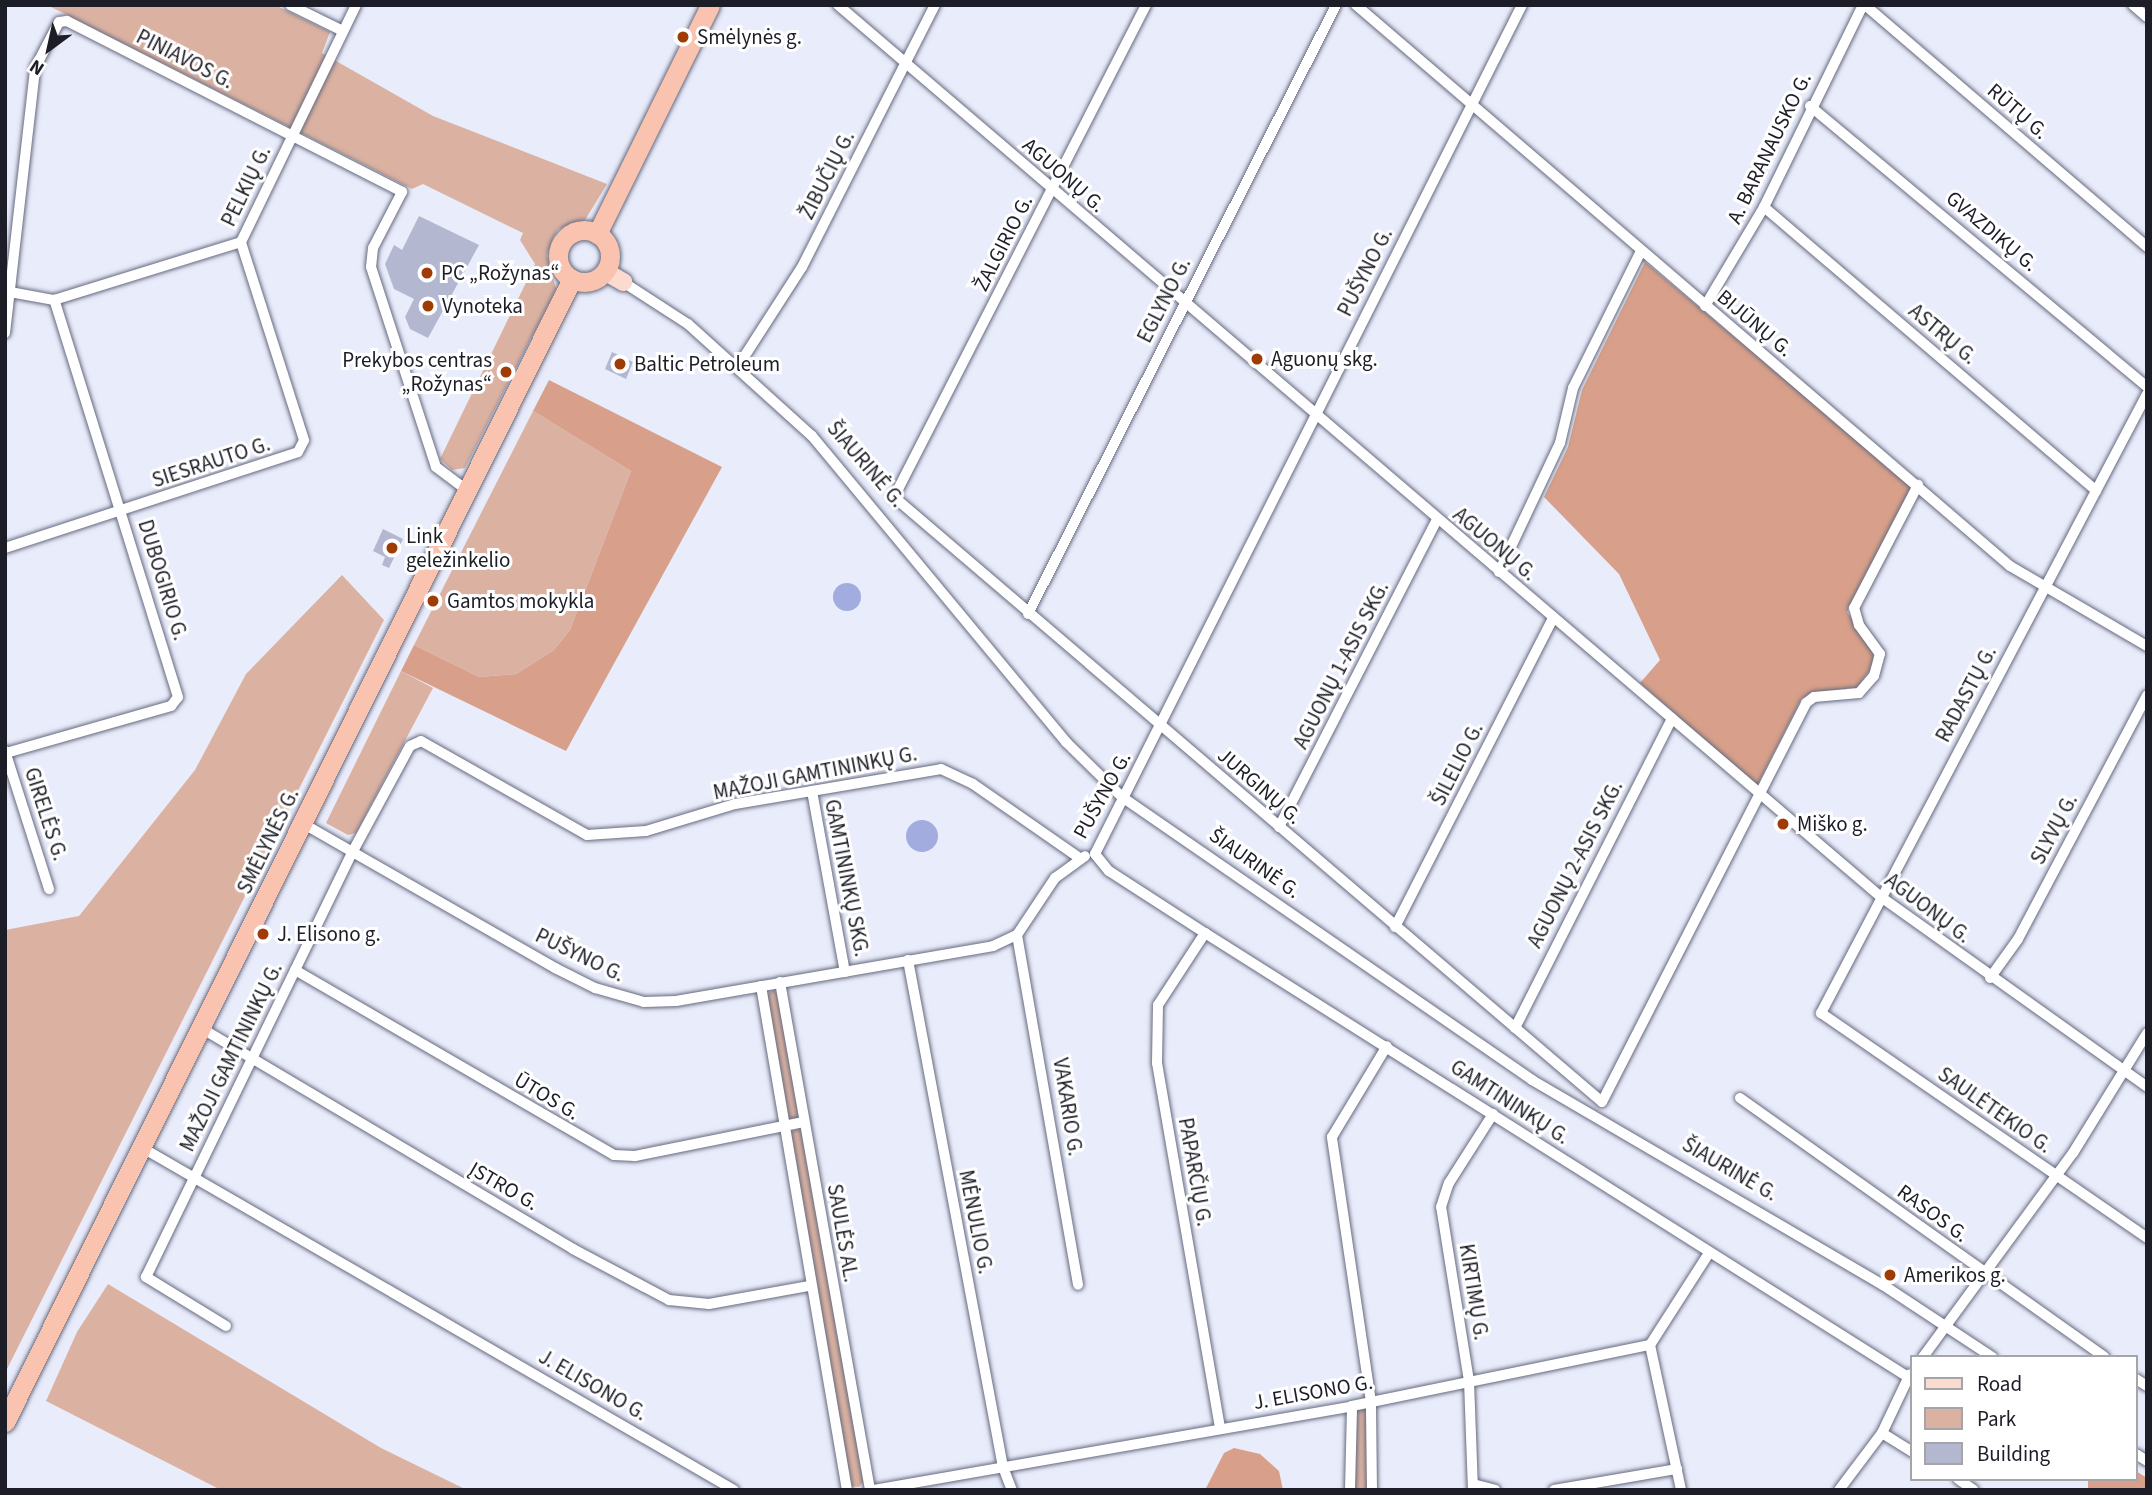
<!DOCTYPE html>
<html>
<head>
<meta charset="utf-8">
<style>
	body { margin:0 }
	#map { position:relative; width:2152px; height:1495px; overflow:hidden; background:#e9ecfb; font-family:"Source Sans 3",sans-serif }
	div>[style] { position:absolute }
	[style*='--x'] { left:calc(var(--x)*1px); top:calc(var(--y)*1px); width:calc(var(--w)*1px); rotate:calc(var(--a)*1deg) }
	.green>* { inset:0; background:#dbb2a2 }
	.forest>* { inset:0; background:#d8a08a }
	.water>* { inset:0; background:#a2acdf }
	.round { border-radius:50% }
	.building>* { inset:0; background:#b3b8d0 }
	.roads { filter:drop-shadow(0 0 2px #656a7f) drop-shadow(0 0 2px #656a7f) }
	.street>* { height:10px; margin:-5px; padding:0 5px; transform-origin:5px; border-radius:5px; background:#fff }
	.primary>* { height:18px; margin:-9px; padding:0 9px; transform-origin:9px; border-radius:9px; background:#fbdbcf }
	.highway>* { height:19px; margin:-9.5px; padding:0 9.5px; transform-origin:9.5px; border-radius:9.5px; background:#f9c3af }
	.highway>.ring { margin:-9.5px; padding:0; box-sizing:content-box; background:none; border:19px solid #f9c3af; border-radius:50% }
	.dots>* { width:19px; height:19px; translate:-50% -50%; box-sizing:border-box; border:4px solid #fff; border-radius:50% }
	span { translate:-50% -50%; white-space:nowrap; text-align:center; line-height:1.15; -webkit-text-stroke:6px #fff; paint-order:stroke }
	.poi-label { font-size:21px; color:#1c1d26 }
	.left { translate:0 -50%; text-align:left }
	.right { translate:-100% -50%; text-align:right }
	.street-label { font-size:21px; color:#1c1d26 }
	.frame { position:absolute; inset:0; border:7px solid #1c1d26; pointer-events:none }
	.legend { position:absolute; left:1910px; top:1355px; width:228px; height:126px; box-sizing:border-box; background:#fff; border:2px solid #a4a5a8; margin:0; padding:9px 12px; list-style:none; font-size:21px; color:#1c1d26 }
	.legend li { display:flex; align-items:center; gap:14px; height:35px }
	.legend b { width:35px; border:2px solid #a4a5a8 }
	.north { position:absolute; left:14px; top:14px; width:70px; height:70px; -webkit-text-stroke:5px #fff; paint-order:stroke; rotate:213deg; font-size:19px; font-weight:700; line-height:28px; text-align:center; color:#1c1d26 }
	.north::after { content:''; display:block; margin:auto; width:24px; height:32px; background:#1c1d26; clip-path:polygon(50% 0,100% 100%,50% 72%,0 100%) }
</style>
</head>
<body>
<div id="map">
	<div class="green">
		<div style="clip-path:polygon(47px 5px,275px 5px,330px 32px,322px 53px,433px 116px,607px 184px,585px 220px,558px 229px,553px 238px,547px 255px,556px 289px,465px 468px,452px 470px,440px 459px,535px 264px,520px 240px,523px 233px,423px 184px,412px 189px)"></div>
		<div style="clip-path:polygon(533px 411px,631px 471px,570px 630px,554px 650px,516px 674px,479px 677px,414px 645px)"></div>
		<div style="clip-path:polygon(342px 575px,384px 620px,5px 1373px,5px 930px,79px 916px,195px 770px,246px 674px)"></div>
		<div style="clip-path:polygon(401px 671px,433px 688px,356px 833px,348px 835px,326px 823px)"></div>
		<div style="clip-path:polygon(773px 990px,778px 995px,801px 1113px,796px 1119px,788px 1120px,766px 996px)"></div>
		<div style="clip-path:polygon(797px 1129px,802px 1131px,865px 1480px,859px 1487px,851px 1486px,790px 1133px)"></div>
		<div style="clip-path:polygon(108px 1284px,381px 1448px,467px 1490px,221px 1490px,46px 1401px,77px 1332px)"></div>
		<div style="clip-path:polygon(1366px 1406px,1369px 1490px,1353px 1490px,1357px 1408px)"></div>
	</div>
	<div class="forest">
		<div style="clip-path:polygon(1645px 262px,1912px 486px,1847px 612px,1873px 648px,1873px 666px,1855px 690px,1802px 698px,1757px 786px,1640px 683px,1660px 660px,1619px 574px,1544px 497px,1568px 447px,1582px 390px)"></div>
		<div style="clip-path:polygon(549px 380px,722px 467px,566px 751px,401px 671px,414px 645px,479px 677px,516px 674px,554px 650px,570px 630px,631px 471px,533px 411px)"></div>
		<div style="clip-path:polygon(1234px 1448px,1260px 1454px,1279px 1471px,1283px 1490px,1205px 1490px,1224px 1453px)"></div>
		<div style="clip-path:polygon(2136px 1471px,2147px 1478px,2147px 1490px,2088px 1490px,2088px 1479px,2136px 1479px)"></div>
	</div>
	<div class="water">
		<div class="round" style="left:833px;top:583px;width:28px;height:28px"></div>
		<div class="round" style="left:906px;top:820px;width:32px;height:32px"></div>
	</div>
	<div class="building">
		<div style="clip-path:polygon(419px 216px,479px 245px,428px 338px,410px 329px,405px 317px,414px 299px,394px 289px,385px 264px,394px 245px,402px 250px)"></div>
		<div style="clip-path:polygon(612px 352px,633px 362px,626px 379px,605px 369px)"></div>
		<div style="clip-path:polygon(383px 529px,403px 539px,389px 568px,382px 565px,385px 557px,373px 551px)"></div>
	</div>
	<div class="roads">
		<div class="street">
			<div style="--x:290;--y:5;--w:59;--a:26.1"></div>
			<div style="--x:838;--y:5;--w:1372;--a:40.54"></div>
			<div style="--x:1881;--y:897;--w:327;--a:35.5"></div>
			<div style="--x:1146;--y:5;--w:553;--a:117.12"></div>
			<div style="--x:894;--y:497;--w:931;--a:40.51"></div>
			<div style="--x:1602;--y:1102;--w:448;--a:-62.9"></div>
			<div style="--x:1806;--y:703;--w:10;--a:-37"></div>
			<div style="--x:1814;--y:697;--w:45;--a:-5.1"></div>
			<div style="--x:1859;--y:693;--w:23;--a:-49"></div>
			<div style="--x:1874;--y:676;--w:23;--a:-75"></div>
			<div style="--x:1880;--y:654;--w:36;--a:-126"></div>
			<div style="--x:1859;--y:625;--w:18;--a:-106"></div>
			<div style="--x:1854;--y:608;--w:139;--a:-62.5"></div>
			<div style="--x:1356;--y:5;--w:862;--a:40.62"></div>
			<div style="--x:2010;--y:566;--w:159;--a:30.3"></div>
			<div style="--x:1865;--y:5;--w:372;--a:40.6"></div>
			<div style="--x:2133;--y:5;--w:18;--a:41"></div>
			<div style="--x:1810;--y:106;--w:439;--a:39.8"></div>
			<div style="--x:1764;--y:207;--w:437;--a:40.5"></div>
			<div style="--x:623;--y:282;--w:77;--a:32.9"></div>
			<div style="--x:688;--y:324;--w:167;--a:42.1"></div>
			<div style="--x:812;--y:436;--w:398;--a:50.3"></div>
			<div style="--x:1066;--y:742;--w:78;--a:44.5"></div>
			<div style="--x:1122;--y:797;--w:498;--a:34.6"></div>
			<div style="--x:1532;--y:1080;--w:406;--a:30.3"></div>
			<div style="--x:1883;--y:1285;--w:131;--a:33.4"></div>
			<div style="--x:10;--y:292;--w:45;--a:10.3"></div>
			<div style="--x:54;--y:300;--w:196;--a:-17.2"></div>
			<div style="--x:241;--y:242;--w:263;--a:-64.1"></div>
			<div style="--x:1705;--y:306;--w:115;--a:-59.2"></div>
			<div style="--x:1764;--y:207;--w:225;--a:-63.9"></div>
			<div style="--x:5;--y:333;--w:267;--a:-83.5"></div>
			<div style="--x:35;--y:68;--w:52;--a:-62.4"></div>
			<div style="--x:59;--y:22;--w:8;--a:-7"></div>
			<div style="--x:67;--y:21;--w:376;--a:27"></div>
			<div style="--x:402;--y:192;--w:63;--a:117.4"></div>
			<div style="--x:373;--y:248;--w:19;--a:96"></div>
			<div style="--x:371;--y:267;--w:210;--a:72"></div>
			<div style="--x:436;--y:467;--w:40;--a:37"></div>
			<div style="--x:744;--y:357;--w:107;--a:-57.2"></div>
			<div style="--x:802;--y:267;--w:294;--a:-63.1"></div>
			<div style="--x:2147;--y:394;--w:700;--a:117.77"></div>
			<div style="--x:1821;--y:1013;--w:396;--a:34.6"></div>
			<div style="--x:5;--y:548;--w:308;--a:-18.1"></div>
			<div style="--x:298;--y:452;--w:13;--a:-63"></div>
			<div style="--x:304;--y:440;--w:208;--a:-107.7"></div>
			<div style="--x:1499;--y:572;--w:143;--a:-64.7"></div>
			<div style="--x:1560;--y:443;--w:57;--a:-76.7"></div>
			<div style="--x:1573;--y:388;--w:153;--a:-63.6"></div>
			<div style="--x:1028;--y:614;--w:682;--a:-63.17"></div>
			<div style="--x:5;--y:751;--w:145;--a:72.3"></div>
			<div style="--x:6;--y:753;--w:172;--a:-15.9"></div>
			<div style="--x:171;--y:706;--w:11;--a:-52"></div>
			<div style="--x:178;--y:697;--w:416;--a:-107.3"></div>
			<div style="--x:812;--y:791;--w:184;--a:79.7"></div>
			<div style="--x:302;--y:823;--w:292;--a:29.8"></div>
			<div style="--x:555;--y:968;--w:45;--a:26.6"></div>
			<div style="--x:595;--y:988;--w:51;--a:15.9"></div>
			<div style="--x:644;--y:1002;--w:32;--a:-2"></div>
			<div style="--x:676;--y:1001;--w:322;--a:-9.8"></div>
			<div style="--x:993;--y:946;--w:26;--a:-25"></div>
			<div style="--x:1017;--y:935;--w:69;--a:-56.3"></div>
			<div style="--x:1055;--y:878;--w:37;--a:-36"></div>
			<div style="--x:1279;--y:827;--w:345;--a:-62.8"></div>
			<div style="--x:1095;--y:854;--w:22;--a:51"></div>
			<div style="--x:1109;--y:871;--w:114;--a:32.9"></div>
			<div style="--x:1205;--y:933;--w:831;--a:32.28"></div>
			<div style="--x:1095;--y:854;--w:950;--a:-63.3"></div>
			<div style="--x:1395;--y:927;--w:347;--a:-62.9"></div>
			<div style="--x:1205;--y:933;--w:86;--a:123.1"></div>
			<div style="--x:1158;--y:1005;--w:58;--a:91"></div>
			<div style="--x:1157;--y:1063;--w:370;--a:80.2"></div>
			<div style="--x:1017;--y:935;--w:355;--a:80.1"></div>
			<div style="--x:908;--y:960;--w:516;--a:79.39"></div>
			<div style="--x:1003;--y:1467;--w:25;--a:69"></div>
			<div style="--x:295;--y:970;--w:369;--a:30.1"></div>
			<div style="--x:614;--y:1155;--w:21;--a:3"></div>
			<div style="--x:635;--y:1156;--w:172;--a:-11.4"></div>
			<div style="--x:1990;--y:978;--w:48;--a:-54.3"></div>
			<div style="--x:2018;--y:939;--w:276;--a:-62.1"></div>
			<div style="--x:780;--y:982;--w:516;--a:79.95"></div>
			<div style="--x:761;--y:986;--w:511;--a:80.32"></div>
			<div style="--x:201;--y:1028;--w:433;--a:30.7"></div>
			<div style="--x:573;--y:1249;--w:109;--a:28"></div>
			<div style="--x:669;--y:1300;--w:40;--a:5.7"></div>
			<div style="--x:709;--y:1304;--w:102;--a:-10.2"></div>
			<div style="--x:1515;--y:1028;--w:347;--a:-63.1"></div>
			<div style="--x:1740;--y:1098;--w:447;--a:35.4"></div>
			<div style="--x:141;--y:1147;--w:685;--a:30.05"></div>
			<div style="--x:226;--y:1326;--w:94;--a:-148.5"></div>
			<div style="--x:146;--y:1277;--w:474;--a:-64.1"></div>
			<div style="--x:353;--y:851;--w:119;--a:-61.5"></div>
			<div style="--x:410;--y:746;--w:12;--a:-24"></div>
			<div style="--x:421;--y:741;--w:191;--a:29.5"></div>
			<div style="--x:587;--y:835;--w:59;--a:-3.9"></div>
			<div style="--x:646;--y:831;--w:93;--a:-16.9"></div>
			<div style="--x:735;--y:804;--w:209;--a:-9.6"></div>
			<div style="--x:941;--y:769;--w:35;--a:25"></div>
			<div style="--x:973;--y:784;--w:128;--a:34.8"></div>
			<div style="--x:1650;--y:1345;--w:148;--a:77.9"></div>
			<div style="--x:1923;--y:1357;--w:253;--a:-53.7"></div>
			<div style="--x:2073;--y:1153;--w:141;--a:-58.3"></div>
			<div style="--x:2136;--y:1379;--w:13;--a:32"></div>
			<div style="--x:1882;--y:1433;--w:36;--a:32"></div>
			<div style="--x:2136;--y:1454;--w:13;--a:32"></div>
			<div style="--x:1958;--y:1479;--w:19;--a:35"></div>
			<div style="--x:1473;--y:1484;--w:23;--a:15"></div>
			<div style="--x:873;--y:1490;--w:486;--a:-9.9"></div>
			<div style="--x:1352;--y:1406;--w:304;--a:-11.6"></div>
			<div style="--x:1650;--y:1345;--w:109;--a:-57.3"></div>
			<div style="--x:1350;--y:1490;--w:84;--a:-88.6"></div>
			<div style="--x:1372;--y:1490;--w:88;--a:-90.7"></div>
			<div style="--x:1371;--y:1402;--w:268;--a:-98.4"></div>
			<div style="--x:1332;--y:1137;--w:106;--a:-58.9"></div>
			<div style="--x:1473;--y:1490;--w:109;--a:-92.1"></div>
			<div style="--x:1469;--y:1381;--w:176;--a:-99.1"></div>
			<div style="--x:1441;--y:1207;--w:25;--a:-72"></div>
			<div style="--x:1449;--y:1183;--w:82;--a:-57.5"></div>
			<div style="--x:1554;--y:1490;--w:125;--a:-9.7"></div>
			<div style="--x:1839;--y:1490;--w:71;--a:-53"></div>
			<div style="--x:1882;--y:1433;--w:65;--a:-64.6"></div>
		</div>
		<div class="primary">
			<div style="--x:606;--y:272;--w:20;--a:30"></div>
		</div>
		<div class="highway">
			<div class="ring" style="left:558px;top:230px;width:33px;height:33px"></div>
			<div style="--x:597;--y:234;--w:255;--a:-63.7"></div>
			<div style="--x:5;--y:1422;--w:1276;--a:-63.62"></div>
		</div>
	</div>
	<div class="dots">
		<div style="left:683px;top:37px;background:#9f3b04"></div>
		<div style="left:427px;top:273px;background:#9f3b04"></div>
		<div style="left:428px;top:306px;background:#9f3b04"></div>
		<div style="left:1257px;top:359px;background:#9f3b04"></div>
		<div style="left:620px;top:364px;background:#9f3b04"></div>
		<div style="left:506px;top:372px;background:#9f3b04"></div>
		<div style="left:392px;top:548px;background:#9f3b04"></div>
		<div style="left:433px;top:601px;background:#9f3b04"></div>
		<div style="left:1783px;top:824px;background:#9f3b04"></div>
		<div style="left:263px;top:934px;background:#9f3b04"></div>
		<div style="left:1890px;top:1275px;background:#9f3b04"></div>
	</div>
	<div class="poi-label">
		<span class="left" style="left:697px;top:37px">Smėlynės g.</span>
		<span class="left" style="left:441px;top:273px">PC „Rožynas“</span>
		<span class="left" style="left:442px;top:306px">Vynoteka</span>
		<span class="left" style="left:1271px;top:359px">Aguonų skg.</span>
		<span class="right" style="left:492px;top:372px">Prekybos centras<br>„Rožynas“</span>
		<span class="left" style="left:634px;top:364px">Baltic Petroleum</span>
		<span class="left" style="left:406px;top:548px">Link<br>geležinkelio</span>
		<span class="left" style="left:447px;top:601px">Gamtos mokykla</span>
		<span class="left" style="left:1797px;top:824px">Miško g.</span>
		<span class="left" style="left:277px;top:934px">J. Elisono g.</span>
		<span class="left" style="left:1904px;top:1275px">Amerikos g.</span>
	</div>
	<div class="street-label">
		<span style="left:185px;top:59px;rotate:27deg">PINIAVOS G.</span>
		<span style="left:2018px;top:111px;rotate:41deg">RŪTŲ G.</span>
		<span style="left:1769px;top:148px;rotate:-64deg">A. BARANAUSKO G.</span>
		<span style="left:827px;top:175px;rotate:-63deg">ŽIBUČIŲ G.</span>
		<span style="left:1064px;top:175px;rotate:41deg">AGUONŲ G.</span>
		<span style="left:246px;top:186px;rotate:-64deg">PELKIŲ G.</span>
		<span style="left:1992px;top:231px;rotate:40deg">GVAZDIKŲ G.</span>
		<span style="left:1003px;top:243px;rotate:-63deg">ŽALGIRIO G.</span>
		<span style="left:1365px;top:272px;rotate:-63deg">PUŠYNO G.</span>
		<span style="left:1164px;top:300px;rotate:-63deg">EGLYNO G.</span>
		<span style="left:1755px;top:323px;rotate:40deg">BIJŪNŲ G.</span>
		<span style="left:1943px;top:334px;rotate:40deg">ASTRŲ G.</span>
		<span style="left:211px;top:462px;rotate:-18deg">SIESRAUTO G.</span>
		<span style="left:866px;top:464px;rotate:49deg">ŠIAURINĖ G.</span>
		<span style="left:1495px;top:544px;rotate:40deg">AGUONŲ G.</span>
		<span style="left:163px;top:580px;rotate:73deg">DUBOGIRIO G.</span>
		<span style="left:1341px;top:665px;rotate:-63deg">AGUONŲ 1-ASIS SKG.</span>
		<span style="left:1966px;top:694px;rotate:-62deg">RADASTŲ G.</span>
		<span style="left:1457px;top:764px;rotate:-63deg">ŠILELIO G.</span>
		<span style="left:815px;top:773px;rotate:-11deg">MAŽOJI GAMTININKŲ G.</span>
		<span style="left:1260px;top:786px;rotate:41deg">JURGINŲ G.</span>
		<span style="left:1102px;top:795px;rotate:-61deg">PUŠYNO G.</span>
		<span style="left:46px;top:814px;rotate:72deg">GIRELĖS G.</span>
		<span style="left:2054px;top:829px;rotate:-62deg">SLYVŲ G.</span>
		<span style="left:268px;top:841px;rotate:-64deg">SMĖLYNĖS G.</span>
		<span style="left:1255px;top:863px;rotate:35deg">ŠIAURINĖ G.</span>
		<span style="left:1575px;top:864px;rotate:-63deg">AGUONŲ 2-ASIS SKG.</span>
		<span style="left:847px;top:878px;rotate:79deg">GAMTININKŲ SKG.</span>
		<span style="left:1928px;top:908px;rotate:37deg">AGUONŲ G.</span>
		<span style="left:580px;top:955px;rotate:26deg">PUŠYNO G.</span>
		<span style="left:231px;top:1057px;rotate:-64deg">MAŽOJI GAMTININKŲ G.</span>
		<span style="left:547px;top:1096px;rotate:31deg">ŪTOS G.</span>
		<span style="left:1510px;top:1102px;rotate:33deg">GAMTININKŲ G.</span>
		<span style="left:1068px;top:1107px;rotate:81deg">VAKARIO G.</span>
		<span style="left:1995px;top:1110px;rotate:35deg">SAULĖTEKIO G.</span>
		<span style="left:1730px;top:1169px;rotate:30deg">ŠIAURINĖ G.</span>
		<span style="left:1195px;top:1172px;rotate:80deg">PAPARČIŲ G.</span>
		<span style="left:504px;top:1186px;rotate:30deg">ĮSTRO G.</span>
		<span style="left:1933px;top:1213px;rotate:36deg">RASOS G.</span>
		<span style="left:976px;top:1222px;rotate:79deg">MĖNULIO G.</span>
		<span style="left:843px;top:1233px;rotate:80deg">SAULĖS AL.</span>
		<span style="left:1474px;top:1292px;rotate:81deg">KIRTIMŲ G.</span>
		<span style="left:593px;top:1385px;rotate:30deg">J. ELISONO G.</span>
		<span style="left:1313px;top:1392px;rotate:-10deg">J. ELISONO G.</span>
	</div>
	<div class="frame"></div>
	<ul class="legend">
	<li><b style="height:9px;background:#fbdbcf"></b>Road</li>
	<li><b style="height:19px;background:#dbb2a2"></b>Park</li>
	<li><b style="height:19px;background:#b3b8d0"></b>Building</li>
	</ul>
	<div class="north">N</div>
</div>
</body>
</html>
